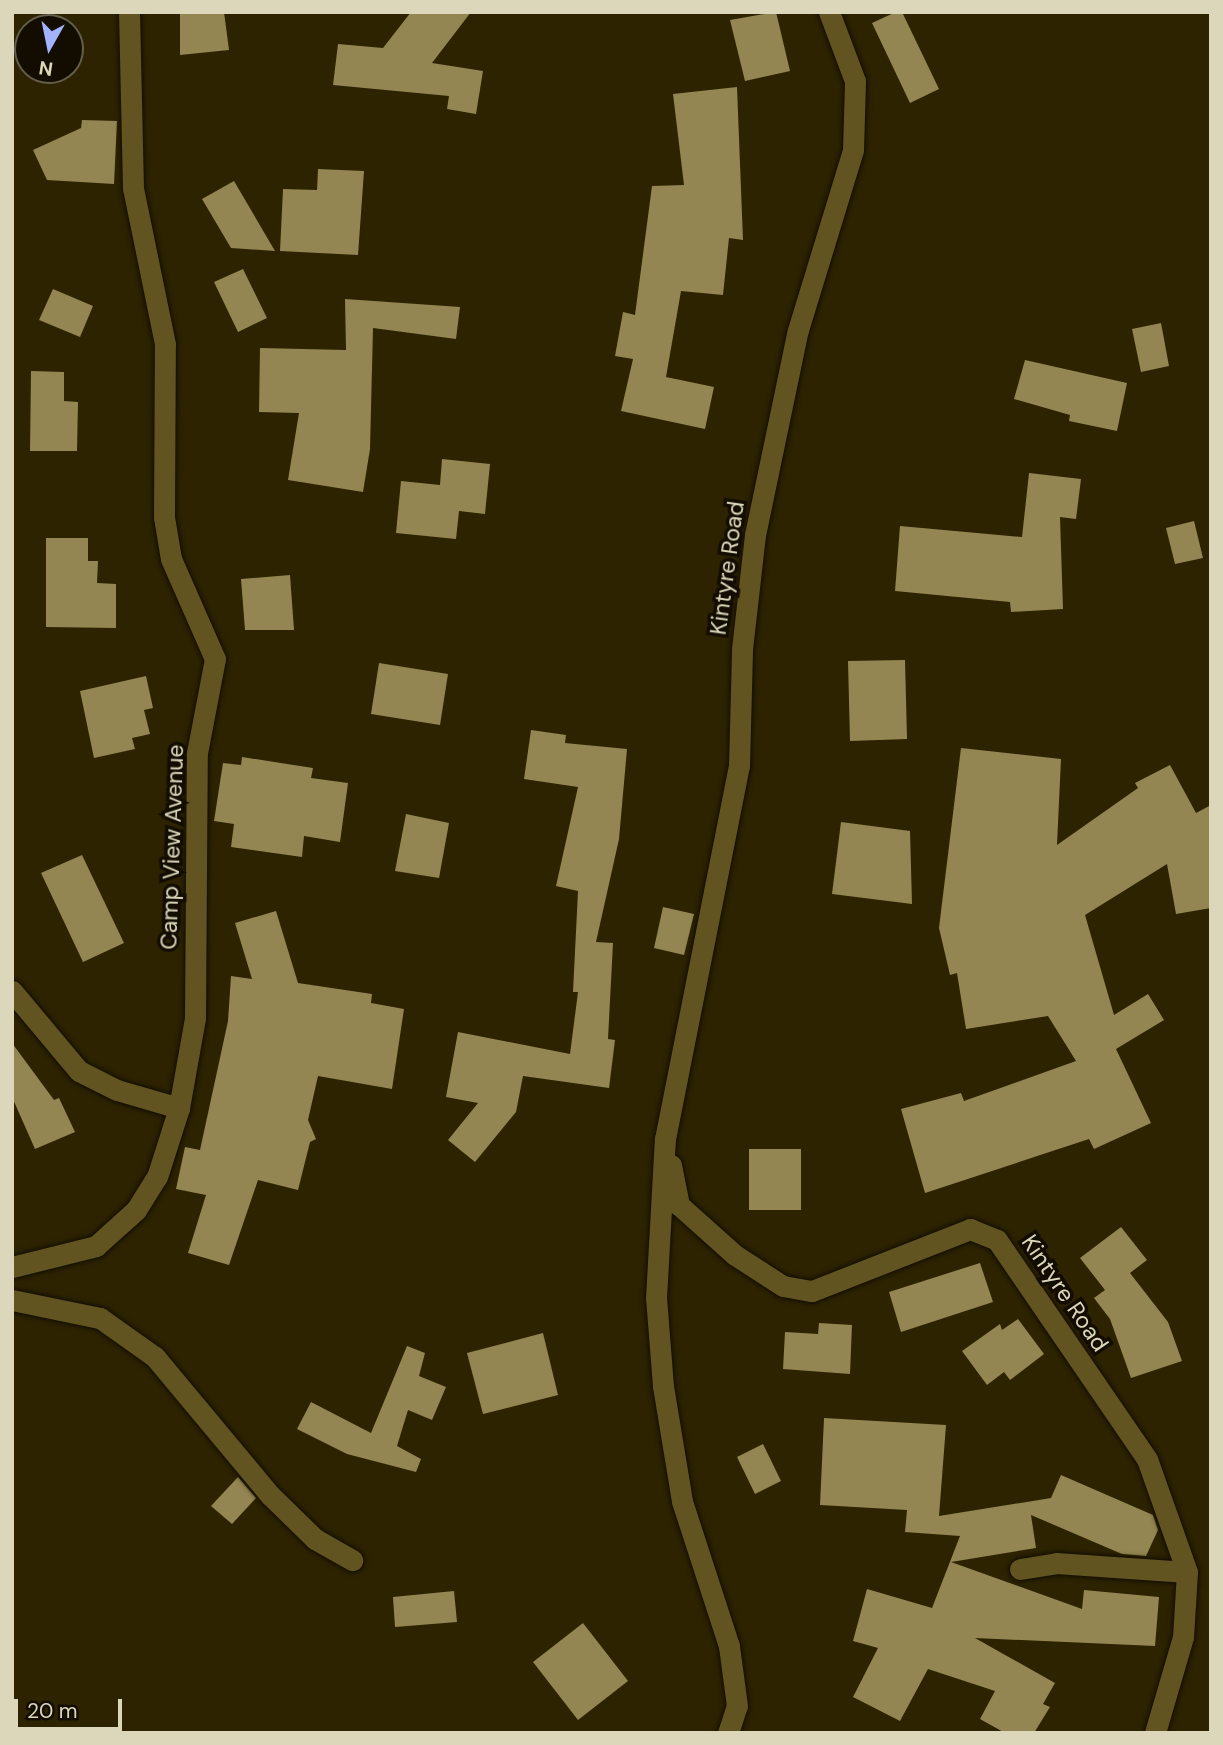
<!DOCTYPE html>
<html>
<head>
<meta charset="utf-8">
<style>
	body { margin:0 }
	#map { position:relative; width:1223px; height:1745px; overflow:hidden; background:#2d2300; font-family:"DM Sans",sans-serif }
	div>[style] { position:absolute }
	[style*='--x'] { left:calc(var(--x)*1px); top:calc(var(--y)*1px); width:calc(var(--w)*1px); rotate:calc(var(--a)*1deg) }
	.building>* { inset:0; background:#938652 }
	.roads { filter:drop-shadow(0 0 2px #130d00) drop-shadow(0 0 2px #130d00) }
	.minor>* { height:21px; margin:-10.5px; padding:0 10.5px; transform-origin:10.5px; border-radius:10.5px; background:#615421 }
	span { translate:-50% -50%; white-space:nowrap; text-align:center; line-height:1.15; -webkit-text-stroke:7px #120d00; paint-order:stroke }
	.street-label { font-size:23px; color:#dcd6bb }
	.frame { position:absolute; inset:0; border:14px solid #dcd6bb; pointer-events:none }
	.north { position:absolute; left:14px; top:14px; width:70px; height:70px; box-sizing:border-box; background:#120d00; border:2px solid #635d4b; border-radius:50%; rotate:189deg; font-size:19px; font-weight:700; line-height:28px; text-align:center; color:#dcd6bb }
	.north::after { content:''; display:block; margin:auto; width:24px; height:32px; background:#a3b2fd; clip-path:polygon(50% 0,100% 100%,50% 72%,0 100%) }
	.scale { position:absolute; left:14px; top:1699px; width:108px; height:32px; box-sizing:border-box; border:4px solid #dcd6bb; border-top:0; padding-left:9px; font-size:21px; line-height:24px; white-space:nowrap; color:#dcd6bb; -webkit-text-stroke:5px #120d00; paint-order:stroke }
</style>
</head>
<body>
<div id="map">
	<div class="building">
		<div style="clip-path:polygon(180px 12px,224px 12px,229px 50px,180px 55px)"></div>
		<div style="clip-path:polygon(411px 12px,471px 12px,432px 63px,483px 71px,476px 114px,447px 109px,449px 96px,333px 85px,338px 44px,383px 48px)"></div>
		<div style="clip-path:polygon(776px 12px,790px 71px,745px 81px,730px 20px)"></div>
		<div style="clip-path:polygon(896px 12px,902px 12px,939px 89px,910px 103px,872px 23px)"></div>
		<div style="clip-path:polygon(737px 87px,743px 240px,729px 238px,723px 295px,681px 291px,666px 377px,714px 387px,705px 429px,621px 411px,633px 359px,615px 356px,623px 312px,635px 315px,652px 186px,684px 185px,673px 94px)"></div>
		<div style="clip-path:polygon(82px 120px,117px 121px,114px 184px,47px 180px,33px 150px,81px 128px)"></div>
		<div style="clip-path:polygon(318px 169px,364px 171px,358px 255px,280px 251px,283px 189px,317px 190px)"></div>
		<div style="clip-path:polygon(234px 181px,275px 251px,231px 248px,202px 199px)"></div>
		<div style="clip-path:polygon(243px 269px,267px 318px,238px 332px,214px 282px)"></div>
		<div style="clip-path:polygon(53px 289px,93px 306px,80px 337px,39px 320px)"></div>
		<div style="clip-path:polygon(345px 299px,460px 307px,456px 339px,373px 328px,370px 449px,363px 492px,288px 480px,299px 413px,259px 412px,260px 348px,346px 350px)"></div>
		<div style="clip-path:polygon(1161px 323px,1169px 366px,1141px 372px,1132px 329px)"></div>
		<div style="clip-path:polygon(1025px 360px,1127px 383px,1117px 431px,1069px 421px,1070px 415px,1014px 399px)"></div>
		<div style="clip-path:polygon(31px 371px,64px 372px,64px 401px,78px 402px,77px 451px,30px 451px)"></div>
		<div style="clip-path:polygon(442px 459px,490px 464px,485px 514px,459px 511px,456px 539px,396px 533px,401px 481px,440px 485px)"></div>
		<div style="clip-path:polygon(1029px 473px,1081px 479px,1076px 519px,1060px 517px,1063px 609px,1011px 612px,1010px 602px,895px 591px,900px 526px,1022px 537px)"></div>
		<div style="clip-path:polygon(1194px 521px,1203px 558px,1175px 564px,1166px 528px)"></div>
		<div style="clip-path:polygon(46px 538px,88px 538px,88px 561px,98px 561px,97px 583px,116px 584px,116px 628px,46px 627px)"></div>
		<div style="clip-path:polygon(290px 575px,294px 630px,245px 630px,241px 579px)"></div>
		<div style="clip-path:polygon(905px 660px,907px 739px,850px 741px,848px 661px)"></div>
		<div style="clip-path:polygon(379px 663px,448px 674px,440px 725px,371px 714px)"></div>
		<div style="clip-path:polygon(146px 676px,153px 708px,144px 710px,150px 734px,132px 738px,135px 749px,94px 758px,80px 691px)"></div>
		<div style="clip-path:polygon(531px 730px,566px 735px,565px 743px,627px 749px,619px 839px,596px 942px,613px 943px,608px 1039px,615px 1040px,609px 1088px,523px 1076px,516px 1112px,475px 1162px,448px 1140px,478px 1103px,446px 1097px,458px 1032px,570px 1054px,578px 992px,573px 992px,578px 891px,556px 886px,578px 787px,524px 779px)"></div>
		<div style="clip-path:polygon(961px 748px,1061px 759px,1057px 845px,1138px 788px,1135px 783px,1170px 765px,1196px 813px,1211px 805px,1211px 908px,1176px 914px,1167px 864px,1085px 915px,1114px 1015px,1148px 994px,1164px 1020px,1116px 1049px,1151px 1123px,1094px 1149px,1089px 1139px,925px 1193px,901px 1109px,961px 1093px,964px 1101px,1076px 1061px,1048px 1016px,966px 1029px,957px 973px,950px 975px,939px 928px)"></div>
		<div style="clip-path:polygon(242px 757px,313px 768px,311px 778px,348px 783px,340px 842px,304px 836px,302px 857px,231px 847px,234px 824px,214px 821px,223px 763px,241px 765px)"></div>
		<div style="clip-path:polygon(406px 814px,449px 823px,439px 878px,395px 871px)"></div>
		<div style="clip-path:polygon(841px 822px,910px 831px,912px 904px,832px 894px)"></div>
		<div style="clip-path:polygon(82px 855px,124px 943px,83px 962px,41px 873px)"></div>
		<div style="clip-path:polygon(663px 907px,694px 914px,684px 955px,654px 948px)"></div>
		<div style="clip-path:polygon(276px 911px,298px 983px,372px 994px,371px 1003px,404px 1009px,392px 1089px,318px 1076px,308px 1120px,316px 1139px,310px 1142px,298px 1190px,258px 1180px,229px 1265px,188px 1253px,206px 1195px,176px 1189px,185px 1147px,200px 1150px,228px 1021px,231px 976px,252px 979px,235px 923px)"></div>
		<div style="clip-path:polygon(12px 1043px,54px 1100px,59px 1098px,75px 1132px,35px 1149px,12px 1097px)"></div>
		<div style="clip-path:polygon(749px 1149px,801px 1149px,801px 1210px,749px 1210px)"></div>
		<div style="clip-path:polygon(1121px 1227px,1147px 1260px,1130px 1273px,1168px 1322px,1182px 1361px,1131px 1378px,1110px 1319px,1094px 1298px,1105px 1290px,1080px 1258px)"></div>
		<div style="clip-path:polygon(980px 1263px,993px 1302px,901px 1332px,889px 1292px)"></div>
		<div style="clip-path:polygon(1018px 1319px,1044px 1354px,1010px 1380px,1004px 1372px,987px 1385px,962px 1351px,1000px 1324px,1002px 1330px)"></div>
		<div style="clip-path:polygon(819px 1323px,852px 1325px,850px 1374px,783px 1369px,785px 1332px,818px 1334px)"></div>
		<div style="clip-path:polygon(543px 1333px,558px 1395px,483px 1414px,467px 1353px)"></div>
		<div style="clip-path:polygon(407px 1346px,425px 1353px,419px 1376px,446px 1387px,432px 1420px,408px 1410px,397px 1446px,421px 1459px,416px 1472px,347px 1454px,297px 1429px,311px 1402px,371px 1433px)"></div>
		<div style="clip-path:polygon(824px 1418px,946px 1425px,939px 1516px,1051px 1498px,1061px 1475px,1153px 1515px,1158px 1530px,1146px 1556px,1122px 1554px,1031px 1515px,1036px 1548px,951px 1562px,1082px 1609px,1084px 1590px,1159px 1597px,1155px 1646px,975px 1638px,1055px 1683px,1043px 1704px,1050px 1707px,1034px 1733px,1005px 1733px,980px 1719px,995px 1691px,928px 1669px,900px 1721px,853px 1697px,878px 1648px,853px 1641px,867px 1589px,932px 1608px,960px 1536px,905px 1532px,907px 1510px,820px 1505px)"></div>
		<div style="clip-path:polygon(763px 1444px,781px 1481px,755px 1494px,737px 1457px)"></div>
		<div style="clip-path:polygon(238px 1477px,256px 1498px,232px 1524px,211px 1506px)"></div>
		<div style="clip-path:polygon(454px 1591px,457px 1622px,395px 1627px,393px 1597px)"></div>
		<div style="clip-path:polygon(583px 1623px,628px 1681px,578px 1720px,533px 1662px)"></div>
	</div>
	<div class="roads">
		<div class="minor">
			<div style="--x:12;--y:991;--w:104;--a:50.1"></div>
			<div style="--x:79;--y:1071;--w:42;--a:26.6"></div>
			<div style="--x:117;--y:1090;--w:65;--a:16.2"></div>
			<div style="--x:671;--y:1165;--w:41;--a:78.7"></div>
			<div style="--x:679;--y:1205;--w:75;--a:41.8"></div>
			<div style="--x:735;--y:1255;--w:57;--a:32.9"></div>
			<div style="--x:783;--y:1286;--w:29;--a:10"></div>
			<div style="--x:812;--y:1291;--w:170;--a:-21.4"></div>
			<div style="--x:970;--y:1229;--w:29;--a:22"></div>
			<div style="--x:997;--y:1240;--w:265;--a:55.6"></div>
			<div style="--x:1147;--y:1459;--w:120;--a:70.5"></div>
			<div style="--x:1187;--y:1572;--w:65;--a:93.5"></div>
			<div style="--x:1183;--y:1637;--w:100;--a:106.3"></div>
			<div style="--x:12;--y:1267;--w:87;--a:-14"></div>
			<div style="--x:96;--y:1246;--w:54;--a:-42"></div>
			<div style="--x:136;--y:1210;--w:39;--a:-58"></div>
			<div style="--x:157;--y:1177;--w:72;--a:-72.3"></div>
			<div style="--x:179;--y:1108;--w:91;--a:-79.9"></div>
			<div style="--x:195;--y:1018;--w:265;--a:-89.6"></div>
			<div style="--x:197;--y:753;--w:96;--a:-79.2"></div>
			<div style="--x:215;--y:659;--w:109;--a:-113.7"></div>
			<div style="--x:171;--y:559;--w:43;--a:-99.5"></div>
			<div style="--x:164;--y:517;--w:173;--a:-89.7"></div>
			<div style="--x:165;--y:344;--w:159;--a:-101.6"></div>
			<div style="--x:133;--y:188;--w:176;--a:-91.3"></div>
			<div style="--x:12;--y:1300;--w:90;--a:11.6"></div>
			<div style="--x:100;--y:1318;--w:67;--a:35.3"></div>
			<div style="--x:155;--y:1357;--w:180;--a:50.2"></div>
			<div style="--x:270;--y:1495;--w:63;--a:44.4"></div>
			<div style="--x:315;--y:1539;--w:43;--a:29.6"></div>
			<div style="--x:1020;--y:1569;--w:36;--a:-9"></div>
			<div style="--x:1056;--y:1563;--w:131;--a:3.9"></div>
			<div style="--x:728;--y:1733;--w:28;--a:-72"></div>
			<div style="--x:737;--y:1706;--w:61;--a:-97.6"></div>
			<div style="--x:729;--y:1646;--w:152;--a:-108"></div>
			<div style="--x:682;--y:1501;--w:117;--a:-99.4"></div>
			<div style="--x:663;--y:1386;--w:88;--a:-94.5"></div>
			<div style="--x:656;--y:1298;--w:159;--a:-86.8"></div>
			<div style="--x:665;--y:1139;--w:380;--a:-78.8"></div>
			<div style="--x:739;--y:766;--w:117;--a:-88.5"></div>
			<div style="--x:742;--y:649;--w:115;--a:-83.5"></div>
			<div style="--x:755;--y:535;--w:209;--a:-78.2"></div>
			<div style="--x:798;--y:330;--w:188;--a:-73"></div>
			<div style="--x:853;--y:150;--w:69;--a:-88.3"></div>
			<div style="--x:855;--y:81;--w:74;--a:-110.6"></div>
		</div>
	</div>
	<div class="street-label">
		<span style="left:727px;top:568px;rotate:-82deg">Kintyre Road</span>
		<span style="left:172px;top:847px;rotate:-88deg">Camp View Avenue</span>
		<span style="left:1065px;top:1293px;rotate:56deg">Kintyre Road</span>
	</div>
	<div class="frame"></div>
	<div class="north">N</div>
	<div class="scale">20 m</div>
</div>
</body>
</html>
